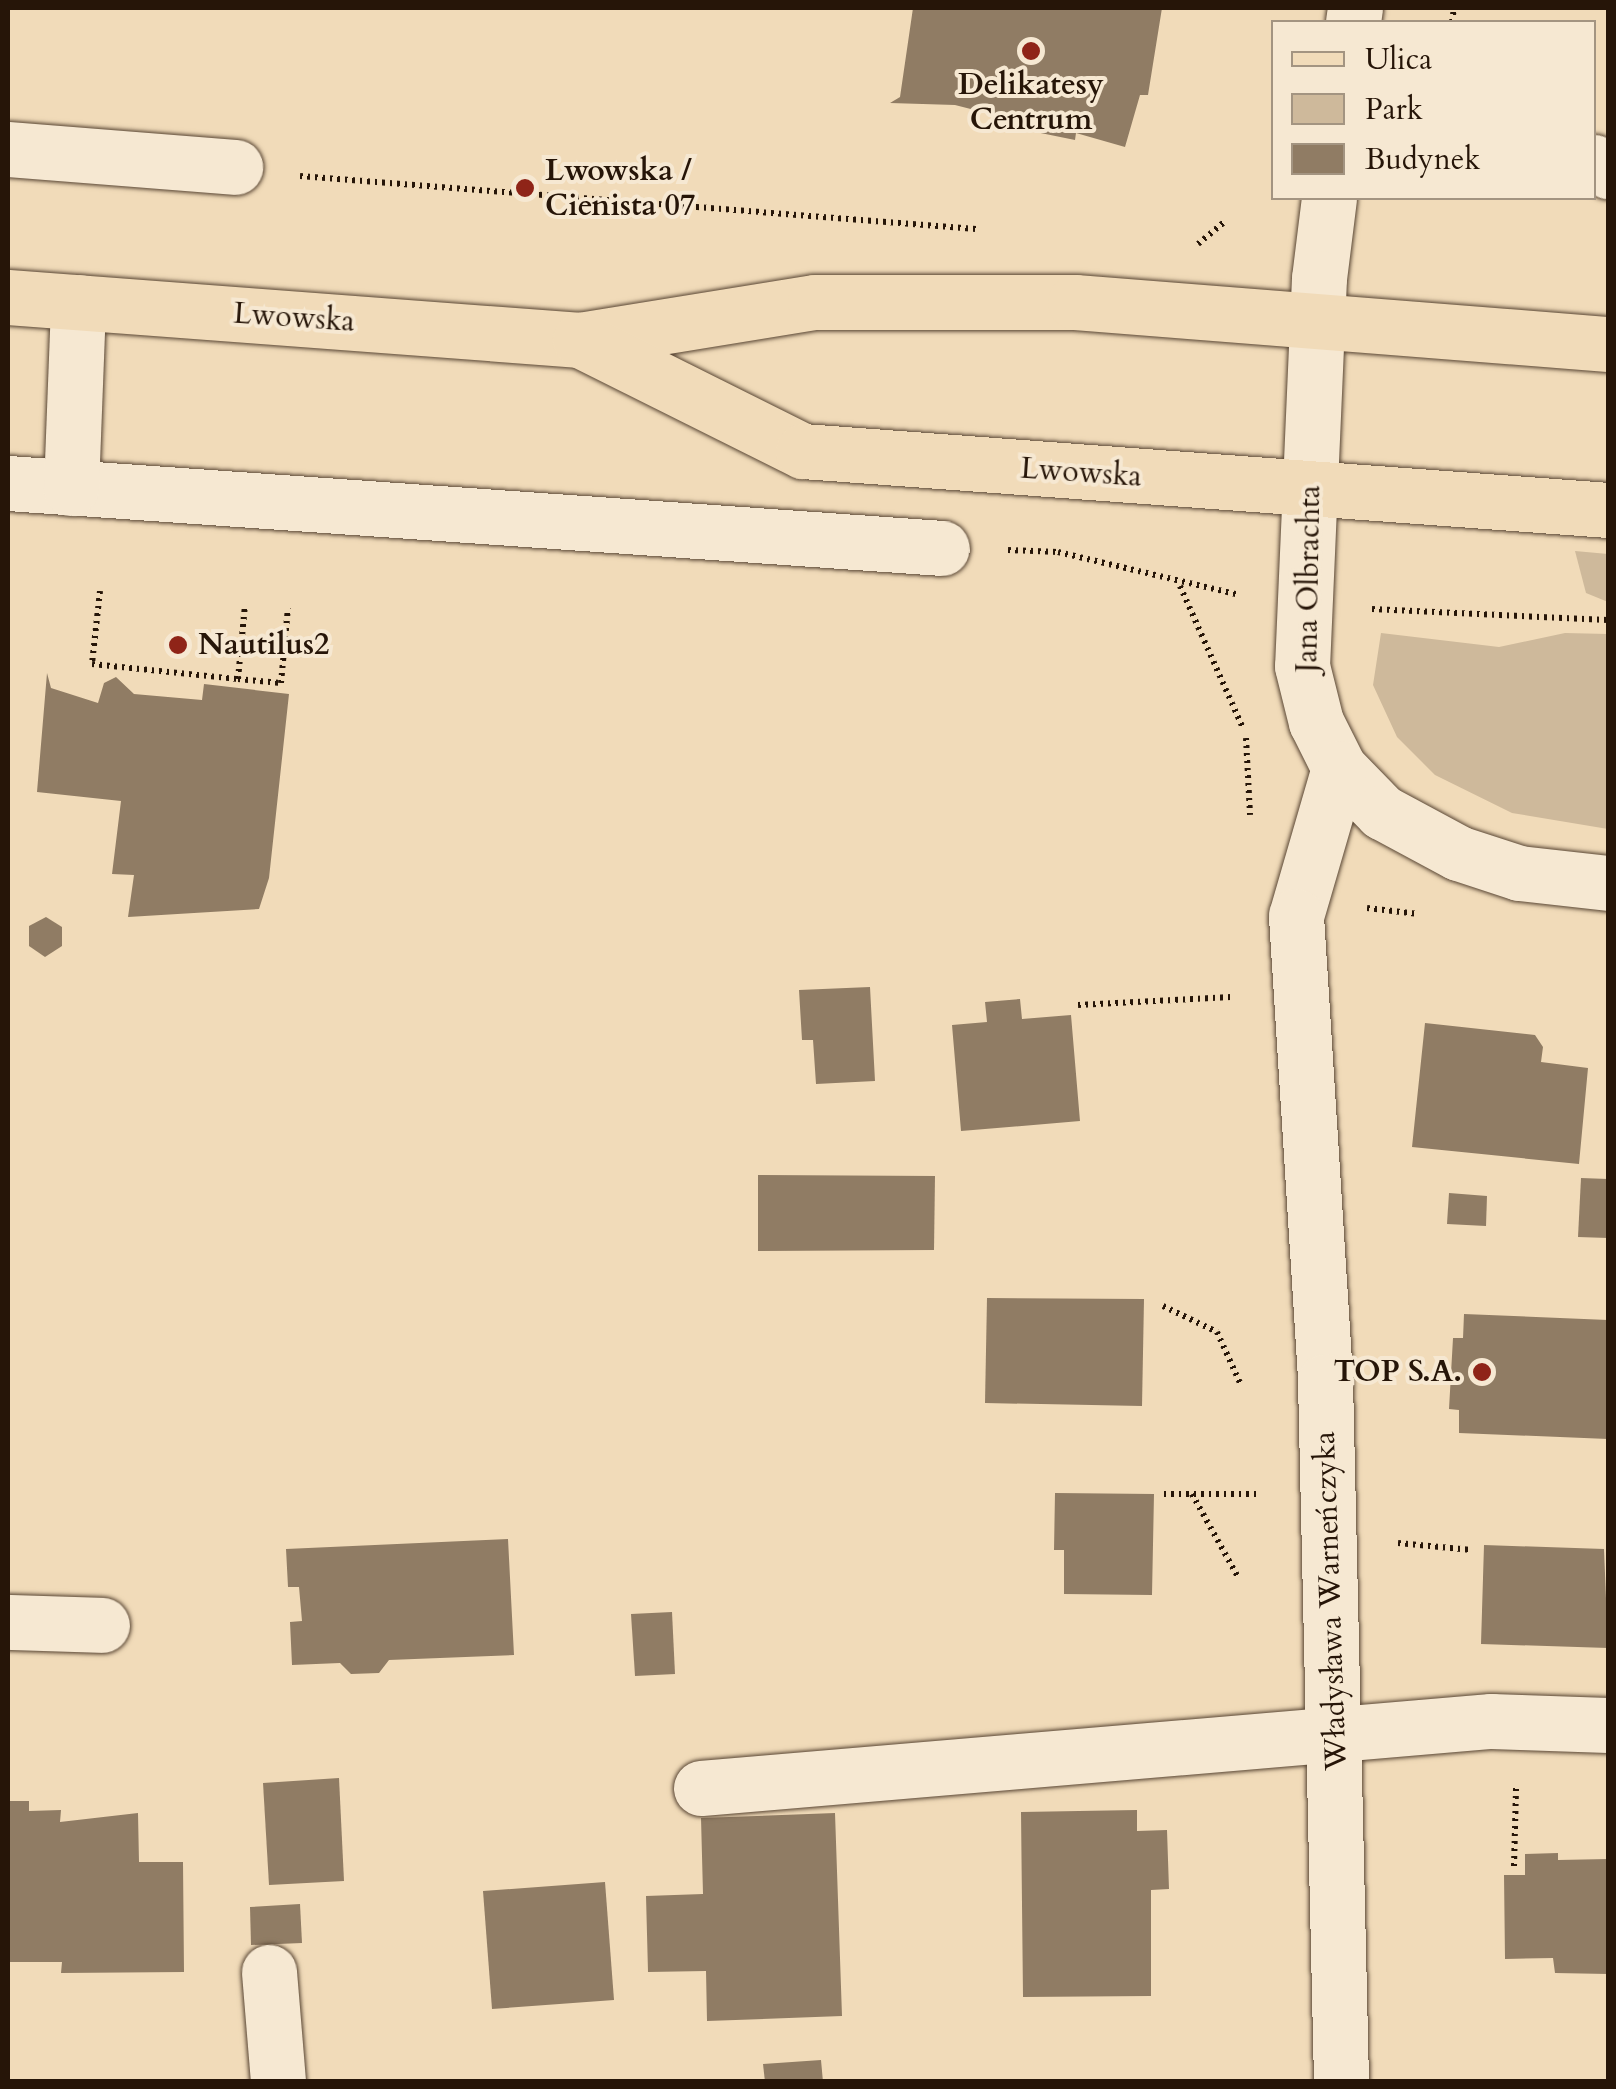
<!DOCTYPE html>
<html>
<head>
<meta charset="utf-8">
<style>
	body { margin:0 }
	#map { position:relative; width:1616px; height:2089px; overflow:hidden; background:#f1dbb9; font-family:Cardo,serif }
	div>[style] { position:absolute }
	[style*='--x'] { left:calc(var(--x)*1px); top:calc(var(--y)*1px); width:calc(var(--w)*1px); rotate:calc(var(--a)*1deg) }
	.green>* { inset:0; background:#ceb99b }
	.building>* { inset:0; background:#907c64 }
	.path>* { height:6px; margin-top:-3px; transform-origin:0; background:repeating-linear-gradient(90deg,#261508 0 2.5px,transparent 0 7.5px) }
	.roads { filter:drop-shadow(0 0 2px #594634) drop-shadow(0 0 2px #594634) }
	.minor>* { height:55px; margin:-27.5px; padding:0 27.5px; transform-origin:27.5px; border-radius:27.5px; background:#f6e8d2 }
	.major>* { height:55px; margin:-27.5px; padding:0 27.5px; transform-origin:27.5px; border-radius:27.5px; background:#f1dbb9 }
	.dots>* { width:28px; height:28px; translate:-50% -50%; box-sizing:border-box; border:5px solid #f6e8d2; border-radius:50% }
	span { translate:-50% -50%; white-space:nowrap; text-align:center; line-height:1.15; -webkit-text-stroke:8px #f6e8d2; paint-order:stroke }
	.poi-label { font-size:30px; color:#261508; font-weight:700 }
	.left { translate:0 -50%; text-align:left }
	.right { translate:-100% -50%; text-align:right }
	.street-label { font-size:30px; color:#261508 }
	.frame { position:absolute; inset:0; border:10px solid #261508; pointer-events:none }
	.legend { position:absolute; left:1271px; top:20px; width:325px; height:180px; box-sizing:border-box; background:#f6e8d2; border:2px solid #a39481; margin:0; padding:12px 18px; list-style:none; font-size:30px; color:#261508 }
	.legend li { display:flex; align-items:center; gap:20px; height:50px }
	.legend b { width:50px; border:2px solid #a39481 }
</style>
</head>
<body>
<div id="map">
	<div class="green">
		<div style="clip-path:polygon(1575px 551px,1608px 554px,1608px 602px,1586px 593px)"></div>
		<div style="clip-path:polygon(1381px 633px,1499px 647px,1565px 633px,1608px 634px,1608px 829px,1512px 813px,1435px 775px,1397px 737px,1373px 685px)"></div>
	</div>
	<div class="building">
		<div style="clip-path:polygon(913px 8px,1162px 8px,1148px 95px,1140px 95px,1125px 147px,1076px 133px,1075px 140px,1006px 126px,1006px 118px,955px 105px,890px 103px,900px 97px)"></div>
		<div style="clip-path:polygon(47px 673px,51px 688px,98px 703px,104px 683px,116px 677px,134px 694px,202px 700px,204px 684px,289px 694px,269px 878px,259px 909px,128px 917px,134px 875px,112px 874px,121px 801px,37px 792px)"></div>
		<div style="clip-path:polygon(46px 917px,62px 927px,62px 946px,45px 957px,29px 946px,29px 926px)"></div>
		<div style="clip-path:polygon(870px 987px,875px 1081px,816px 1084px,813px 1040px,802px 1040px,799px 990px)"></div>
		<div style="clip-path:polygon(1020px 999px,1022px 1019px,1071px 1015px,1080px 1121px,961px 1131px,952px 1025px,987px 1022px,985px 1002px)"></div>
		<div style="clip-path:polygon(1425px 1023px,1535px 1035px,1543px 1047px,1541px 1062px,1588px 1068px,1579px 1164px,1412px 1147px)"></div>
		<div style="clip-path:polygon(758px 1175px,935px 1176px,934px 1250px,758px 1251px)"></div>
		<div style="clip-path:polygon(1581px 1178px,1608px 1179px,1608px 1238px,1578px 1237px)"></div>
		<div style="clip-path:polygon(1449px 1193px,1487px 1196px,1486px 1226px,1447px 1224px)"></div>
		<div style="clip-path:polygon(987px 1298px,1144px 1299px,1142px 1406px,985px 1403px)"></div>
		<div style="clip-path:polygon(1464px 1314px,1608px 1320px,1608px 1439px,1459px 1433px,1459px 1410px,1449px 1409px,1453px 1338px,1463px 1338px)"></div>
		<div style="clip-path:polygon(1055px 1493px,1154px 1494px,1152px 1595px,1064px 1594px,1064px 1550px,1054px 1550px)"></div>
		<div style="clip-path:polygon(508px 1539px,514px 1655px,389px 1660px,379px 1673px,351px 1674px,340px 1663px,292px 1665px,290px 1622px,302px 1621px,299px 1587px,288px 1587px,286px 1549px)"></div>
		<div style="clip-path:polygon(1484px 1545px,1604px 1549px,1608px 1648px,1481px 1644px)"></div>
		<div style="clip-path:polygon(672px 1612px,675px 1674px,635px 1676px,631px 1614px)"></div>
		<div style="clip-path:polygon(339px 1778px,344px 1881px,269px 1885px,263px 1783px)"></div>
		<div style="clip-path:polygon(8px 1801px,29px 1801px,29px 1811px,61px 1810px,60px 1822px,138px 1813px,139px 1862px,183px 1862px,184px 1972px,61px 1973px,62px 1962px,8px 1962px)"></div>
		<div style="clip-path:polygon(1137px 1810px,1137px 1831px,1167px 1830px,1169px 1889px,1151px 1890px,1151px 1996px,1023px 1997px,1021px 1812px)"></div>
		<div style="clip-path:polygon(835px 1813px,842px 2016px,707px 2021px,706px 1971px,648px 1972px,646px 1896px,703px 1894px,701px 1818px)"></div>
		<div style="clip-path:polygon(1558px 1853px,1558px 1860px,1608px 1859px,1608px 1974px,1555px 1973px,1553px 1958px,1505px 1959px,1504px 1875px,1525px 1875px,1525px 1854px)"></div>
		<div style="clip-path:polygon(605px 1882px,614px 2000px,492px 2009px,483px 1891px)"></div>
		<div style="clip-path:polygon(300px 1904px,302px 1943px,251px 1945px,250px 1907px)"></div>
		<div style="clip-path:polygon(821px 2060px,823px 2082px,765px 2082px,763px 2064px)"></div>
	</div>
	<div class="path">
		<div style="--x:1452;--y:22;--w:14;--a:-82"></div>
		<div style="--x:300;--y:176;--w:678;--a:4.48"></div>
		<div style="--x:1198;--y:244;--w:34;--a:-40"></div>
		<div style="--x:1008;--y:550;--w:50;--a:2.3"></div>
		<div style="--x:1058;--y:552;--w:183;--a:13.3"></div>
		<div style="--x:1180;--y:586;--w:153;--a:66.1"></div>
		<div style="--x:100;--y:591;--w:73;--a:96.3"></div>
		<div style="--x:92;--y:664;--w:147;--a:5.9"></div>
		<div style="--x:238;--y:679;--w:43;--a:5.3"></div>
		<div style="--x:281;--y:683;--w:75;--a:-84.7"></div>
		<div style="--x:1372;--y:609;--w:236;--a:2.7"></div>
		<div style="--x:238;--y:679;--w:74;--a:-84.6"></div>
		<div style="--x:1246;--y:738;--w:77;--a:87"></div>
		<div style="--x:1367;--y:908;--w:52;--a:6.6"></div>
		<div style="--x:1078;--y:1005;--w:153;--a:-3"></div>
		<div style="--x:1163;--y:1306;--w:60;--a:25.7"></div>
		<div style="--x:1217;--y:1332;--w:56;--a:65.7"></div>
		<div style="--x:1164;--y:1494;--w:94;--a:0"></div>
		<div style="--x:1192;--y:1494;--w:95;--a:61"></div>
		<div style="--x:1398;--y:1543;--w:74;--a:5.4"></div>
		<div style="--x:1514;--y:1866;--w:78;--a:-88.5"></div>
	</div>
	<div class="roads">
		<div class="minor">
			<div style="--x:1353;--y:22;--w:14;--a:-82"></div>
			<div style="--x:8;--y:149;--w:228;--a:4.5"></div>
			<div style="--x:1594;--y:162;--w:17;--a:33"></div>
			<div style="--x:1329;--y:198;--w:81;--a:97.1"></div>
			<div style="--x:1319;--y:278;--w:388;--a:92.5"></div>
			<div style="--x:1302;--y:666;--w:58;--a:76"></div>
			<div style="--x:1316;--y:722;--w:51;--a:63.4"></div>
			<div style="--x:1339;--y:768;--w:62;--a:45.7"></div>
			<div style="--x:1382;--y:812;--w:86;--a:28.3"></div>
			<div style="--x:1458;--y:853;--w:64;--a:18.2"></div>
			<div style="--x:1519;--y:873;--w:90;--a:6.4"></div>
			<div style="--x:8;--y:483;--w:936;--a:3.98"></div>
			<div style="--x:71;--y:488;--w:186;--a:-87.8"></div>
			<div style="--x:1339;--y:768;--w:154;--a:106.2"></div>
			<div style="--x:1296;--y:916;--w:466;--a:86.4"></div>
			<div style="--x:1325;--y:1381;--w:701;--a:88.69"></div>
			<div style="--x:8;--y:1622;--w:94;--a:1.8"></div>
			<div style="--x:701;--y:1788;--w:793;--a:-4.85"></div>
			<div style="--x:1491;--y:1721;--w:117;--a:2"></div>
			<div style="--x:269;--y:1972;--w:110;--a:85.3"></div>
		</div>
		<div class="major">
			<div style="--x:8;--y:297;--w:574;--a:4.3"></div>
			<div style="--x:580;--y:340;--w:238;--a:-9.2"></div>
			<div style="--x:815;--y:302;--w:260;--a:0"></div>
			<div style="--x:1075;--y:302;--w:535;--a:4.51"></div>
			<div style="--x:580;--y:340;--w:249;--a:26.5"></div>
			<div style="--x:803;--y:451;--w:807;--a:4.19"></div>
		</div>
	</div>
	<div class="dots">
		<div style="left:1031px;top:51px;background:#8f2418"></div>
		<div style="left:525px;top:188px;background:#8f2418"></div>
		<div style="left:178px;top:645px;background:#8f2418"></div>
		<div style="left:1482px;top:1372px;background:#8f2418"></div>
	</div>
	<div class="poi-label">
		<span style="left:1031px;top:102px">Delikatesy<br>Centrum</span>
		<span class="left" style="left:545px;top:188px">Lwowska /<br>Cienista 07</span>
		<span class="left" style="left:198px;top:645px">Nautilus2</span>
		<span class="right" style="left:1462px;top:1372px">TOP S.A.</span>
	</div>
	<div class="street-label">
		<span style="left:294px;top:318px;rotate:4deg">Lwowska</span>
		<span style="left:1081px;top:473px;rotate:4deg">Lwowska</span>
		<span style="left:1309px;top:579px;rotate:-89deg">Jana Olbrachta</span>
		<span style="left:1331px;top:1601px;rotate:-92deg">Władysława Warneńczyka</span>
	</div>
	<div class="frame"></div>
	<ul class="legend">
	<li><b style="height:12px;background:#f1dbb9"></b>Ulica</li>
	<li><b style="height:28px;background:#ceb99b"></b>Park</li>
	<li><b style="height:28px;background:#907c64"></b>Budynek</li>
	</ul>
</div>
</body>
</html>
